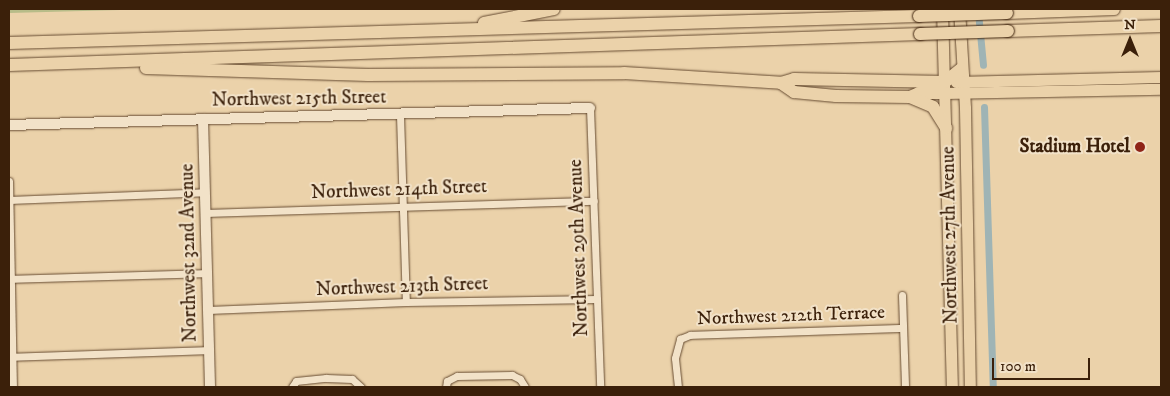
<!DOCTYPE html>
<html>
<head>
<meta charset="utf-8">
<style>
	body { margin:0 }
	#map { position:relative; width:1170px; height:396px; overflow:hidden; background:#ebd2aa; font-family:"IM FELL DW Pica",serif }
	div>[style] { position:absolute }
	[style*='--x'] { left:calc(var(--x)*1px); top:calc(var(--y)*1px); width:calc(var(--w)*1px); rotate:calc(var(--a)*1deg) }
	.green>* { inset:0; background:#b7bc88 }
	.canal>* { height:7px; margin:-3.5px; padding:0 3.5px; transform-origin:3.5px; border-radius:3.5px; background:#9fb4b5 }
	.roads { filter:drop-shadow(0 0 1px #674c32) drop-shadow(0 0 1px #674c32) }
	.street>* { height:7px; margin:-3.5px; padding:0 3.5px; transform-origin:3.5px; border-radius:3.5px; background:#f2e2c8 }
	.secondary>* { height:10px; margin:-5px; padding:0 5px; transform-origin:5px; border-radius:5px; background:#f2e2c8 }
	.primary>* { height:11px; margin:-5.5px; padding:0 5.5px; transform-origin:5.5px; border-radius:5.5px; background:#ebd2aa }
	.highway>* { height:12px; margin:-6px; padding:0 6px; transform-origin:6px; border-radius:6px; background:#ebd2aa }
	.bridges { filter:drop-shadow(0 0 1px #3b200a) drop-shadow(0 0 1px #3b200a) }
	.highway-bridge>* { height:12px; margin:-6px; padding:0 6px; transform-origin:6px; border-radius:6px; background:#ebd2aa }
	.dots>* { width:14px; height:14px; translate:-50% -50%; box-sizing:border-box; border:2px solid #f2e2c8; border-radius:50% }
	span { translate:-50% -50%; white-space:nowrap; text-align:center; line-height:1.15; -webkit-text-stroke:4px #f2e2c8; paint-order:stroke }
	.street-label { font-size:19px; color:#3b200a }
	.poi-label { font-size:19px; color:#3b200a; font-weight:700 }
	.right { translate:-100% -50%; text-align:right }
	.frame { position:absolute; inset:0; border:10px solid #3b200a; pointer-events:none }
	.north { position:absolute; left:1105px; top:15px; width:50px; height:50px; -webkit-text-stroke:4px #f2e2c8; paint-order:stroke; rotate:0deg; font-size:14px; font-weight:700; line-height:20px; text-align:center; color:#3b200a }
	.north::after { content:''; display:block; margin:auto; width:18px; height:22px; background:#3b200a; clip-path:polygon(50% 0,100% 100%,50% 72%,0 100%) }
	.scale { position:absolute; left:992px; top:358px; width:98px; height:22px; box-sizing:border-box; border:2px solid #3b200a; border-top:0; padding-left:6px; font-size:15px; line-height:18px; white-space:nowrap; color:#3b200a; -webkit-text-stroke:4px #f2e2c8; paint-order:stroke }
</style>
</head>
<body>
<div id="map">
	<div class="green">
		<div style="clip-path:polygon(9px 9px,157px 9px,9px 13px)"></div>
	</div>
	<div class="canal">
		<div style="--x:978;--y:12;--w:53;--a:84.6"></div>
		<div style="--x:984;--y:107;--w:280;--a:88.2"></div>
	</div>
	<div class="roads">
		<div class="street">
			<div style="--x:590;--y:108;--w:279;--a:87.9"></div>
			<div style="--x:400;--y:115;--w:187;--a:88.2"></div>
			<div style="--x:9;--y:181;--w:206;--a:88.9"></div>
			<div style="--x:9;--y:200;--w:196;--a:-2.3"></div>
			<div style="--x:205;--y:213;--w:389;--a:-1.8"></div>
			<div style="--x:9;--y:279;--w:198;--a:-1.7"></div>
			<div style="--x:902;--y:295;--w:92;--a:88.1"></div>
			<div style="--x:208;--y:310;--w:198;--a:-2.3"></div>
			<div style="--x:406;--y:302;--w:191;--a:-0.9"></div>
			<div style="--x:9;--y:357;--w:199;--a:-2"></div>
			<div style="--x:292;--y:387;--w:7;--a:-56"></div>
			<div style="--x:296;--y:381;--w:30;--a:-6"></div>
			<div style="--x:326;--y:378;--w:26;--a:2"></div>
			<div style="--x:352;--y:379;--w:12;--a:42"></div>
			<div style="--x:446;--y:387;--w:6;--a:-81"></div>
			<div style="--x:447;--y:381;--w:11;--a:-27"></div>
			<div style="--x:457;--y:376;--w:55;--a:-1"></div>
			<div style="--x:512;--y:375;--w:9;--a:27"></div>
			<div style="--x:520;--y:379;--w:9;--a:58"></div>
			<div style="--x:678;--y:387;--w:29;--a:-96"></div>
			<div style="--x:675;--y:358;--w:20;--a:-75"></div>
			<div style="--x:680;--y:339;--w:11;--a:-22"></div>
			<div style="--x:690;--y:335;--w:213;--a:-1.9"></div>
		</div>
		<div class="secondary">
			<div style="--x:203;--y:119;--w:268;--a:88.5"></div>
			<div style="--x:9;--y:125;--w:581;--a:-1.68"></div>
		</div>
		<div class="primary">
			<div style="--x:942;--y:9;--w:378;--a:88.5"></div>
			<div style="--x:959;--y:9;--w:99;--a:86.5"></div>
			<div style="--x:965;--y:108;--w:279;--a:89"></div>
			<div style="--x:956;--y:82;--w:205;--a:-1.4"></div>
			<div style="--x:945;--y:93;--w:216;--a:-1.1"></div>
		</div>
		<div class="highway">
			<div style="--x:1007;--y:13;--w:107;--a:-2.1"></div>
			<div style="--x:484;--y:23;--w:71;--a:-11.3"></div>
			<div style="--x:1008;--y:31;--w:153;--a:-1.9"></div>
			<div style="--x:9;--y:43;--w:910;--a:-1.7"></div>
			<div style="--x:9;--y:65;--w:912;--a:-1.95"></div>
			<div style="--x:146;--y:68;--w:222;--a:1.8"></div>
			<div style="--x:368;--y:75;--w:256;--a:-0.4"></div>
			<div style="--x:624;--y:73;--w:157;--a:3.6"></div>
			<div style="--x:781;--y:83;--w:14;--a:-17"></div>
			<div style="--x:794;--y:79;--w:151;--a:1.1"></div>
			<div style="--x:945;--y:82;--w:21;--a:-39"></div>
			<div style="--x:781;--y:83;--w:16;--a:35"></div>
			<div style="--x:794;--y:92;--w:42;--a:5.4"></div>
			<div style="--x:836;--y:96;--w:74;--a:0.8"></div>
			<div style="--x:910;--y:97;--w:10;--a:-24"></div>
			<div style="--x:919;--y:93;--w:26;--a:0"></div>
			<div style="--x:910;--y:97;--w:25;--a:23"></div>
			<div style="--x:933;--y:107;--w:25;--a:58"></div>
		</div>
	</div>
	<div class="bridges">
		<div class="highway-bridge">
			<div style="--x:919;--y:16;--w:88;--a:-2"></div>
			<div style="--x:920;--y:34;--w:88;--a:-2"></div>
		</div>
	</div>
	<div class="dots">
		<div style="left:1140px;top:147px;background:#8f2418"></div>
	</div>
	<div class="street-label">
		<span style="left:299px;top:99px;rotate:-1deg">Northwest 215th Street</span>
		<span style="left:399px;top:190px;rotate:-2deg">Northwest 214th Street</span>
		<span style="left:950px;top:235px;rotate:-91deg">Northwest 27th Avenue</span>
		<span style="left:579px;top:248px;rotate:-92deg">Northwest 29th Avenue</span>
		<span style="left:189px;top:253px;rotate:-91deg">Northwest 32nd Avenue</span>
		<span style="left:402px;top:287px;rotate:-2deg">Northwest 213th Street</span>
		<span style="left:791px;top:316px;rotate:-2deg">Northwest 212th Terrace</span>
	</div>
	<div class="poi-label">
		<span class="right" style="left:1130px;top:147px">Stadium Hotel</span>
	</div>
	<div class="frame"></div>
	<div class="north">N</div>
	<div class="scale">100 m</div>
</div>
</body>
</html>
